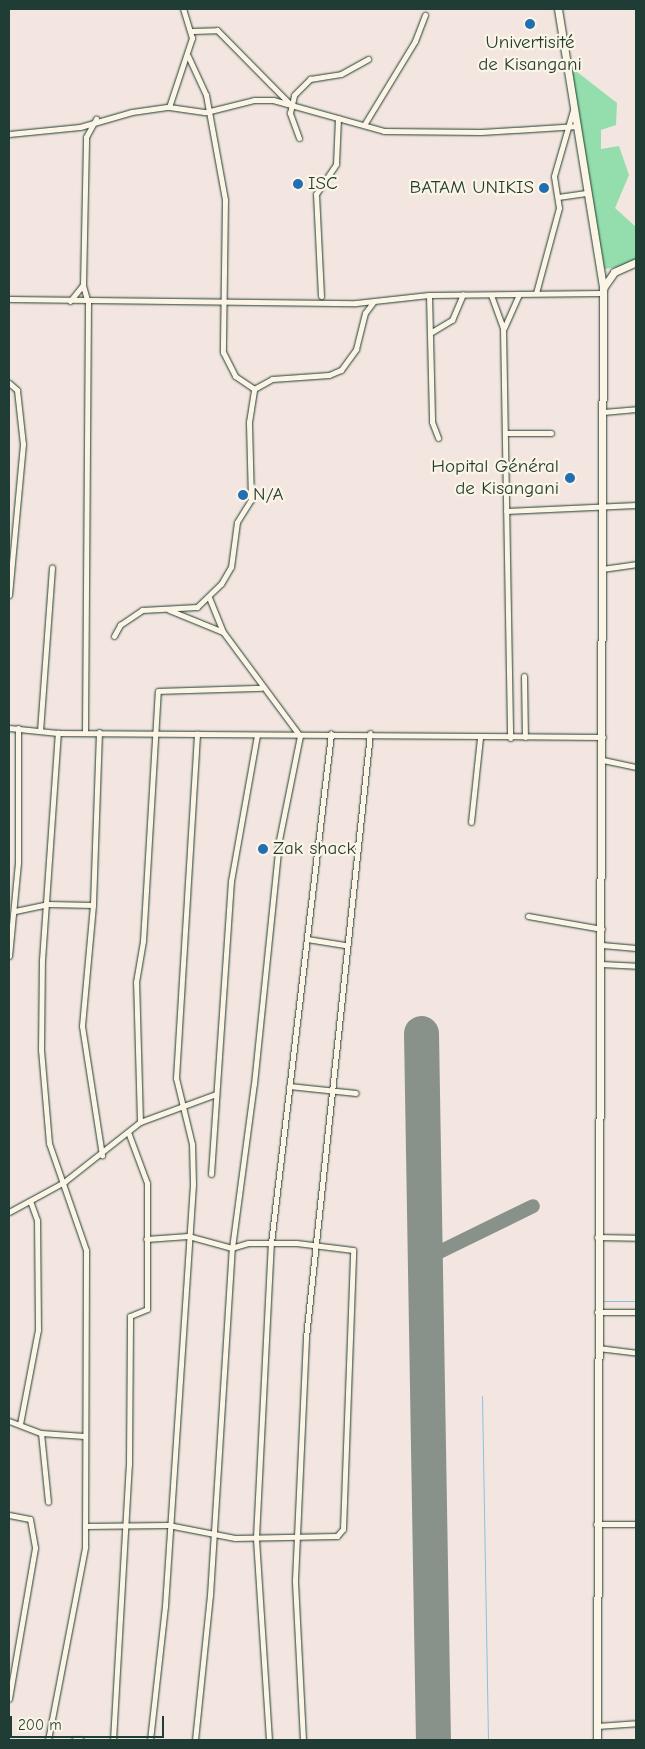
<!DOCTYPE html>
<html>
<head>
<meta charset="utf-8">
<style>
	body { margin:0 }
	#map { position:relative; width:645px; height:1749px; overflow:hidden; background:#f3e6e0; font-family:"Comic Neue",sans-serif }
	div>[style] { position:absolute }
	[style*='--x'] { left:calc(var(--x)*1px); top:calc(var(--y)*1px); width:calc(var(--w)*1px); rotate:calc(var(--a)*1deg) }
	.green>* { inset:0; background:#94ddac }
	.stream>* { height:1px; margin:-0.5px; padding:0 0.5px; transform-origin:0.5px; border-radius:0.5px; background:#87c1e6 }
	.taxiway>* { height:14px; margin:-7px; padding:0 7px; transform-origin:7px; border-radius:7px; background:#89928a }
	.runway>* { height:35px; margin:-17.5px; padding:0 17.5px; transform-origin:17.5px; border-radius:17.5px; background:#89928a }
	.roads { filter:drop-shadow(0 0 1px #1f3d34) drop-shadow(0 0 1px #1f3d34) }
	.street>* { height:5px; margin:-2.5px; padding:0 2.5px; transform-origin:2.5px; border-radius:2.5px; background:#fcf5e5 }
	.secondary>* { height:7px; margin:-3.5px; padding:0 3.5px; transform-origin:3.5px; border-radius:3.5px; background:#fcf5e5 }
	.dots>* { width:14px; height:14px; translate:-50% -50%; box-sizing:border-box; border:2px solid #fcf5e5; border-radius:50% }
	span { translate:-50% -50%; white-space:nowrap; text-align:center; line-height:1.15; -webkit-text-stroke:4.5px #fcf5e5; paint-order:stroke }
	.poi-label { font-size:19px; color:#1f3d34 }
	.left { translate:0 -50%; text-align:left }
	.right { translate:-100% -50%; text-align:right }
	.frame { position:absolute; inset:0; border:10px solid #1f3d34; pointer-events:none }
	.scale { position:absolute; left:10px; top:1716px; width:154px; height:22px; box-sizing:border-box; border:2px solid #1f3d34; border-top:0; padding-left:6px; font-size:15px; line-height:18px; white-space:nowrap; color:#1f3d34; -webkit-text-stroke:4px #fcf5e5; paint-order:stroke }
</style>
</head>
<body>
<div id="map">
	<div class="green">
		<div style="clip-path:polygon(572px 68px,617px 103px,616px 125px,601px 130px,601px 149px,619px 146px,629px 175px,615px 208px,636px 227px,636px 264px,598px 270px)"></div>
	</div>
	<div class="stream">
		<div style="--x:601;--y:1301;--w:35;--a:0"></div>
		<div style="--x:482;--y:1396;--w:344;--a:89"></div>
	</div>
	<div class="taxiway">
		<div style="--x:425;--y:1259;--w:120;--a:-26.1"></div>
	</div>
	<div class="runway">
		<div style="--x:421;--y:1033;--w:707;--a:89.03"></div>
	</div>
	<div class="roads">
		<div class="street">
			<div style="--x:192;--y:31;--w:25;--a:-2"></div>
			<div style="--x:217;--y:30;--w:105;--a:45.4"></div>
			<div style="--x:188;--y:56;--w:43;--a:65.2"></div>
			<div style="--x:206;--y:95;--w:107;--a:79.7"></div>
			<div style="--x:225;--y:200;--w:152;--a:90.8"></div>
			<div style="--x:223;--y:352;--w:27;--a:63"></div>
			<div style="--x:235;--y:376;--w:23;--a:34"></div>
			<div style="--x:169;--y:107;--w:73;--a:-71.6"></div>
			<div style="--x:192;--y:38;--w:30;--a:-107"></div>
			<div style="--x:364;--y:125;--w:98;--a:-58.7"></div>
			<div style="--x:415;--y:41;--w:28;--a:-69"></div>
			<div style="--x:9;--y:134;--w:71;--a:-5.6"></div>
			<div style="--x:80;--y:127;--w:54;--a:-16.1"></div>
			<div style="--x:132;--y:112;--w:37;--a:-8"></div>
			<div style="--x:169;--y:107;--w:37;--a:8"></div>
			<div style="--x:206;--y:112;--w:49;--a:-14"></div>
			<div style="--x:254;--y:100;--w:19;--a:0"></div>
			<div style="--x:273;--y:100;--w:115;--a:15.6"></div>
			<div style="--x:384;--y:131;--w:97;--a:0.6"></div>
			<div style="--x:481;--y:132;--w:97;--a:-3.5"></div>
			<div style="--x:299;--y:138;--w:27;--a:-110"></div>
			<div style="--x:290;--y:113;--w:18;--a:-77"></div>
			<div style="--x:294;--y:95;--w:23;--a:-45"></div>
			<div style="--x:310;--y:79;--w:31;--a:-9"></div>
			<div style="--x:341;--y:74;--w:31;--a:-29"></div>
			<div style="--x:558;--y:197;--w:30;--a:-8"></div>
			<div style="--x:536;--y:293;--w:88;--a:-74.9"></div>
			<div style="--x:559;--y:208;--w:32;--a:-99"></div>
			<div style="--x:554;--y:176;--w:69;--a:-73.9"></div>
			<div style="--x:429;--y:295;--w:127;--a:88.6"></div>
			<div style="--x:432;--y:422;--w:17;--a:69"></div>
			<div style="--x:491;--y:295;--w:35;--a:70"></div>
			<div style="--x:503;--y:328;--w:410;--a:89"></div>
			<div style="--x:321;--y:296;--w:102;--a:-92.8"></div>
			<div style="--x:316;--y:194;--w:36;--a:-56"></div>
			<div style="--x:336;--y:164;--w:46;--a:-87.5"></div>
			<div style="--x:9;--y:299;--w:347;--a:0.7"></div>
			<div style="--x:356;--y:303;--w:73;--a:-6.3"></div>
			<div style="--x:429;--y:295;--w:173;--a:-0.7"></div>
			<div style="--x:70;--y:301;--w:21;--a:-51"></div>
			<div style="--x:504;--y:328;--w:37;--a:-66"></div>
			<div style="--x:430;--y:333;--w:26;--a:-31"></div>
			<div style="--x:452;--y:320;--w:28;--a:-67"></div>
			<div style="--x:9;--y:383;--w:11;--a:41"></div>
			<div style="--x:17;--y:390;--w:54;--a:83.7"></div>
			<div style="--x:23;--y:444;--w:152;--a:95.3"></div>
			<div style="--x:603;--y:412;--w:33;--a:-5"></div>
			<div style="--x:505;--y:433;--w:46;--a:0"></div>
			<div style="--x:506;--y:511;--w:130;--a:-2.6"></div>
			<div style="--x:602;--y:569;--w:34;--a:-8"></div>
			<div style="--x:169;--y:610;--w:58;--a:22.2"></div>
			<div style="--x:114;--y:636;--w:13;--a:-61"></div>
			<div style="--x:120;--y:625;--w:27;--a:-34"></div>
			<div style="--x:142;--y:610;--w:55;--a:-3.1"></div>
			<div style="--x:197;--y:607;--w:33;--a:-44"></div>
			<div style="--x:221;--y:584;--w:20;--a:-60"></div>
			<div style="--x:231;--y:567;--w:45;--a:-82.4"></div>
			<div style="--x:237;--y:522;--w:26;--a:-58"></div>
			<div style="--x:251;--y:500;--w:78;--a:-91.5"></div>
			<div style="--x:249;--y:422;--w:33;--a:-81"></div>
			<div style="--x:254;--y:389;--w:21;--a:-29"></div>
			<div style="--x:272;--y:379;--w:57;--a:-4"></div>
			<div style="--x:329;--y:375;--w:13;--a:-23"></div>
			<div style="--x:341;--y:370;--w:26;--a:-54"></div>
			<div style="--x:356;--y:349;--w:37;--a:-76"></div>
			<div style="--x:365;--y:313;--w:15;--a:-53"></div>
			<div style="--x:524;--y:676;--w:61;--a:89.1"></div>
			<div style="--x:9;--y:728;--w:49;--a:5.8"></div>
			<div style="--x:58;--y:733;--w:545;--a:0.42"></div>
			<div style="--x:40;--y:731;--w:164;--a:-85.8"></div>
			<div style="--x:85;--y:732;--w:429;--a:-89.6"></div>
			<div style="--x:88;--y:303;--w:19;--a:-106"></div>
			<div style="--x:83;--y:285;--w:148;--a:-88.8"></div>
			<div style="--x:86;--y:137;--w:21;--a:-61"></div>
			<div style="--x:99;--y:732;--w:173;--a:92"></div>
			<div style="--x:93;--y:905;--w:121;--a:95.2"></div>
			<div style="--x:82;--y:1026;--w:131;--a:81.2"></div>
			<div style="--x:603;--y:760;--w:34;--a:12"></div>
			<div style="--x:471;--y:822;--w:84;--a:-83.9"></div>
			<div style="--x:15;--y:911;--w:34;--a:-12"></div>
			<div style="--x:48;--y:904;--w:45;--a:1.3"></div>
			<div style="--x:528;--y:916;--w:75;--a:10"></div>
			<div style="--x:307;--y:939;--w:38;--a:9"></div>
			<div style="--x:602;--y:945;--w:34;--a:5"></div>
			<div style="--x:9;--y:956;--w:94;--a:-84.5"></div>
			<div style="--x:18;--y:862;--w:134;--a:-90"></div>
			<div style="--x:601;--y:964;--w:35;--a:3"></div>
			<div style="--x:289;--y:1086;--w:67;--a:6"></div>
			<div style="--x:140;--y:1122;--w:140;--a:-91.6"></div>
			<div style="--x:136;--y:982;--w:42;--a:-80.3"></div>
			<div style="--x:143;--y:941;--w:250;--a:-86.6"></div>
			<div style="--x:158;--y:691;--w:103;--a:-1.7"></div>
			<div style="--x:211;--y:1174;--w:294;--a:-86.1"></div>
			<div style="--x:231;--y:881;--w:148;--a:-79.9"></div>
			<div style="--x:9;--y:1212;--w:63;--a:-28.6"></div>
			<div style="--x:64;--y:1182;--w:97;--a:-38.3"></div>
			<div style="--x:140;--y:1122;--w:81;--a:-20.2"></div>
			<div style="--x:597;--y:1237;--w:39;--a:1"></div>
			<div style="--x:597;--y:1312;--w:39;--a:0"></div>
			<div style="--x:598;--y:1348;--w:38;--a:7"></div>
			<div style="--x:9;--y:1421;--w:34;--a:21"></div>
			<div style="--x:41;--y:1433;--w:43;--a:4"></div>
			<div style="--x:20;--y:1424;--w:96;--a:-79.2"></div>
			<div style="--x:38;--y:1330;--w:110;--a:-90.5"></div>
			<div style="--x:37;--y:1220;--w:20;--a:-110"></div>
			<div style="--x:41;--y:1433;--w:69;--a:84.2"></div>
			<div style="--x:9;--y:1515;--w:21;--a:11"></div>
			<div style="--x:30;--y:1519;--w:29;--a:80"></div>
			<div style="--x:35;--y:1548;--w:153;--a:99.8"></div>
			<div style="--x:596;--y:1524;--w:40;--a:0"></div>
			<div style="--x:85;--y:1526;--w:83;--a:-0.7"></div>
			<div style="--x:168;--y:1525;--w:68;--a:11"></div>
			<div style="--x:235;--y:1538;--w:102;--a:-1.1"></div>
			<div style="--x:337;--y:1536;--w:9;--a:-49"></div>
			<div style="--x:343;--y:1529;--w:279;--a:-87.9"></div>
			<div style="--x:353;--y:1250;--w:57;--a:-173"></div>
			<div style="--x:296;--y:1243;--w:48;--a:180"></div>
			<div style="--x:248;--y:1243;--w:17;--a:163"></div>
			<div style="--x:232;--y:1248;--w:46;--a:-164.7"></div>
			<div style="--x:188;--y:1236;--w:42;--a:175.9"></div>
			<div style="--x:597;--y:1726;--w:39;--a:-4"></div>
			<div style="--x:48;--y:1740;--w:197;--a:-79.1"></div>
			<div style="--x:85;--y:1547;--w:297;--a:-89.8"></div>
			<div style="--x:86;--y:1250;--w:113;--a:-109.1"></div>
			<div style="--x:49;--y:1143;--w:93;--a:-94.9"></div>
			<div style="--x:41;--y:1050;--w:90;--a:-89.4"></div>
			<div style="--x:42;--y:960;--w:228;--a:-86"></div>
			<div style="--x:74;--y:1740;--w:7;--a:0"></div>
			<div style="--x:113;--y:1740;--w:275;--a:-86.7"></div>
			<div style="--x:129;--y:1465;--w:149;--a:-89.6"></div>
			<div style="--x:130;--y:1316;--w:18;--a:-22"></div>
			<div style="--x:147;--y:1309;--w:126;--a:-90"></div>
			<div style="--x:147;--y:1183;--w:54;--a:-110.4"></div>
			<div style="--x:150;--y:1740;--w:135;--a:-83.6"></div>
			<div style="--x:165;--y:1606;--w:423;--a:-86.2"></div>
			<div style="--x:193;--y:1184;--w:40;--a:-91.4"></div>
			<div style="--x:192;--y:1144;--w:68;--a:-103.6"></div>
			<div style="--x:176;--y:1078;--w:345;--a:-86.5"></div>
			<div style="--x:195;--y:1740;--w:146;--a:-84.1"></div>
			<div style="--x:210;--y:1595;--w:348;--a:-86.4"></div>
			<div style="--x:232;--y:1248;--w:165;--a:-82.4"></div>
			<div style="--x:254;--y:1084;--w:245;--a:-84.1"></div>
			<div style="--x:279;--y:840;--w:106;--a:-78.6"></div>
			<div style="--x:300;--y:736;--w:129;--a:-126.5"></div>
			<div style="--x:223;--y:632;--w:37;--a:-112"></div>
			<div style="--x:269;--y:1740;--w:203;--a:-93.7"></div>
			<div style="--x:256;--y:1537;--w:294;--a:-87.1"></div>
			<div style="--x:271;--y:1243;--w:513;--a:-83.28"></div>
			<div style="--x:303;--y:1740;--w:160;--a:-92.9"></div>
			<div style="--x:295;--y:1580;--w:243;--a:-87.4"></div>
			<div style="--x:306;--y:1337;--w:607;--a:-83.95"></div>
		</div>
		<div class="secondary">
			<div style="--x:558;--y:9;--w:283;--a:80.8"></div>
			<div style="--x:603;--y:288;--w:1452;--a:90.24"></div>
			<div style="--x:603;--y:288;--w:19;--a:-55"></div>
			<div style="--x:614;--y:272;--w:24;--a:-24"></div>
		</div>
	</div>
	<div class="dots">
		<div style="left:530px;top:24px;background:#1f6fb2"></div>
		<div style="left:298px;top:184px;background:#1f6fb2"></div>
		<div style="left:544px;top:188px;background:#1f6fb2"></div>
		<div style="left:570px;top:478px;background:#1f6fb2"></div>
		<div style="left:243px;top:495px;background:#1f6fb2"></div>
		<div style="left:263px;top:849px;background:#1f6fb2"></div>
	</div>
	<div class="poi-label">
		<span style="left:530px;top:54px">Univertisité<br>de Kisangani</span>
		<span class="left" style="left:308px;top:184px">ISC</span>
		<span class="right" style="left:534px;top:188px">BATAM UNIKIS</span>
		<span class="right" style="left:559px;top:478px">Hopital Général<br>de Kisangani</span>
		<span class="left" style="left:253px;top:495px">N/A</span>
		<span class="left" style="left:273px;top:849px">Zak shack</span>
	</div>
	<div class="frame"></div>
	<div class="scale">200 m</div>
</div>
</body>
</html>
